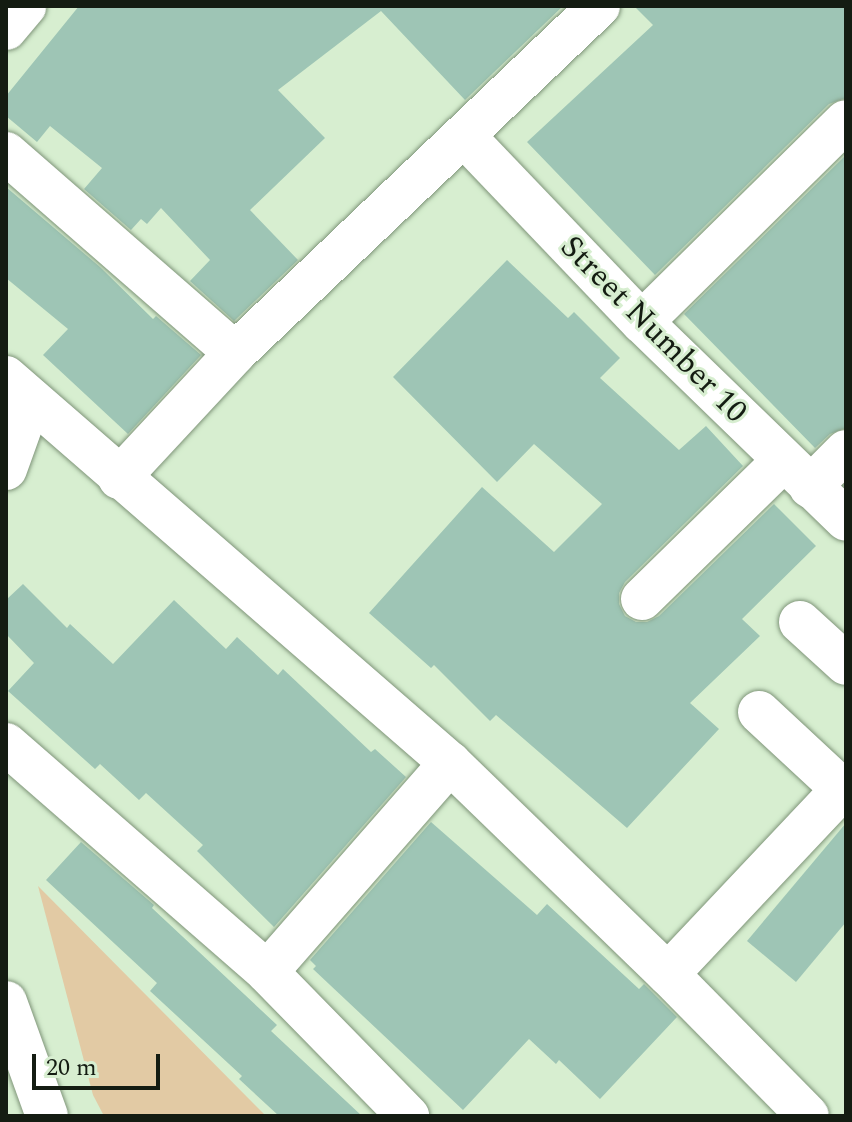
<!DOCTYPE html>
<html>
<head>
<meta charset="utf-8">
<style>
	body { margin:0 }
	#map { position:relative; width:852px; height:1122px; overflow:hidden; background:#d7eed0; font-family:Spectral,serif }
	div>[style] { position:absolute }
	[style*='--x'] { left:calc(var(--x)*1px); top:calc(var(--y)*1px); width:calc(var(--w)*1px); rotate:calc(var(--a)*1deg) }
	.green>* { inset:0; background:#e2caa4 }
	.building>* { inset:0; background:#9ec5b5 }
	.roads { filter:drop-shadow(0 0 2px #7f9579) drop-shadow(0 0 2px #7f9579) }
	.minor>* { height:42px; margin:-21px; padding:0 21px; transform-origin:21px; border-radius:21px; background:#fff }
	span { translate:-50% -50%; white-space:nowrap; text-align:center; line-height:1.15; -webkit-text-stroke:6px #d7eed0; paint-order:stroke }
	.street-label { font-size:32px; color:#141c12 }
	.frame { position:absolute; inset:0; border:8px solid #141c12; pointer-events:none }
	.scale { position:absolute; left:32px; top:1054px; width:128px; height:36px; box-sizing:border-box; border:4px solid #141c12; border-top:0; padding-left:10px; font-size:24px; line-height:28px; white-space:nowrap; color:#141c12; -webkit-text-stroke:6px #d7eed0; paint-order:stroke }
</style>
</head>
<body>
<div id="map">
	<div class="green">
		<div style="clip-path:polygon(38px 886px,266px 1116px,104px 1116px,93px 1095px)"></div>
	</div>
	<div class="building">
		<div style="clip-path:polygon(79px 6px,563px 6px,465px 100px,381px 11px,278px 90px,325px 138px,250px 210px,298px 260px,234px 321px,190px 281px,210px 260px,161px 208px,147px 224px,141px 219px,131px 230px,84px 189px,102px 168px,50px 126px,37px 142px,6px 116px,6px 96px)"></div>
		<div style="clip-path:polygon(634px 6px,846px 6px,846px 98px,829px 104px,655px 275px,527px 142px,653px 25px)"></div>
		<div style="clip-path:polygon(846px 155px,846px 428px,830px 434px,815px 448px,684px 314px)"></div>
		<div style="clip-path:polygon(6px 187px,100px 267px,153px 319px,156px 316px,201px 355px,128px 434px,43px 355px,68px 329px,6px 278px)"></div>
		<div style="clip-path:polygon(507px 260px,568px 318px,574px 312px,620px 358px,600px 378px,679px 450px,706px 426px,743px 466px,625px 582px,619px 593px,619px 604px,625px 616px,636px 622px,647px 622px,659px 616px,774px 504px,816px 546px,742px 619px,760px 636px,690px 703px,719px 729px,627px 828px,496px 715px,490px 721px,434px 665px,431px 668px,369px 613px,482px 487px,554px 552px,602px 504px,534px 444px,497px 482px,393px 377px)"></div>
		<div style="clip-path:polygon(23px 584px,67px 628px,70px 624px,113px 664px,174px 600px,226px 649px,237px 637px,278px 675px,283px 669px,371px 752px,375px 749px,406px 777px,274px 927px,197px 851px,203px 845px,146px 793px,139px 800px,100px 764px,95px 769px,8px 691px,34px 663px,6px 634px,6px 600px)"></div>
		<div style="clip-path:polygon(431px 822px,537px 915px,547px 904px,639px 989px,644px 984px,677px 1017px,600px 1099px,559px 1060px,556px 1064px,529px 1039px,463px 1110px,313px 969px,316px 966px,310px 960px)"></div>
		<div style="clip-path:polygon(846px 823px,846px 922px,796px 982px,747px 941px)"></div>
		<div style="clip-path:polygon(81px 842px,154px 905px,152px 908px,277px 1025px,271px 1031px,362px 1116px,279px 1116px,239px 1079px,242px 1076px,150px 991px,157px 983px,46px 880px)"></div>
	</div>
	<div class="roads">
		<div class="minor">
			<div style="--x:6;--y:29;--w:30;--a:-50"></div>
			<div style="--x:464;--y:136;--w:257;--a:46.3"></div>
			<div style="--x:642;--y:322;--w:284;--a:44.1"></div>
			<div style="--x:6;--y:153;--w:304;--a:41.1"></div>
			<div style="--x:642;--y:322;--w:286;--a:-44.6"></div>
			<div style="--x:6;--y:377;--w:588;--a:41"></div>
			<div style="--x:450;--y:763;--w:303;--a:44.1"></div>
			<div style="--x:668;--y:974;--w:199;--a:45.4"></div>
			<div style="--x:6;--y:469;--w:74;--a:-70.3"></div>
			<div style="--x:119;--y:478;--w:171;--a:-47.1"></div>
			<div style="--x:235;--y:353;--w:503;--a:-43.63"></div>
			<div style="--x:810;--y:487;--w:51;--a:-45"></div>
			<div style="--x:642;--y:599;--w:197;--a:-44.4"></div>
			<div style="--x:800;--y:622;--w:62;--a:42.4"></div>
			<div style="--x:759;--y:712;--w:113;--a:42.9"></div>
			<div style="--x:6;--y:744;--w:347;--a:41.1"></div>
			<div style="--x:267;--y:972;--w:202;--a:45.6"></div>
			<div style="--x:267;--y:972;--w:278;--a:-48.8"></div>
			<div style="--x:668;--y:974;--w:260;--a:-46.7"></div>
			<div style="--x:6;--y:1002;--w:121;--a:70.2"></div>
		</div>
	</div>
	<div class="street-label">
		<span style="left:653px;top:330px;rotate:45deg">Street Number 10</span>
	</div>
	<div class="frame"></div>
	<div class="scale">20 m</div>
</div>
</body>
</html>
